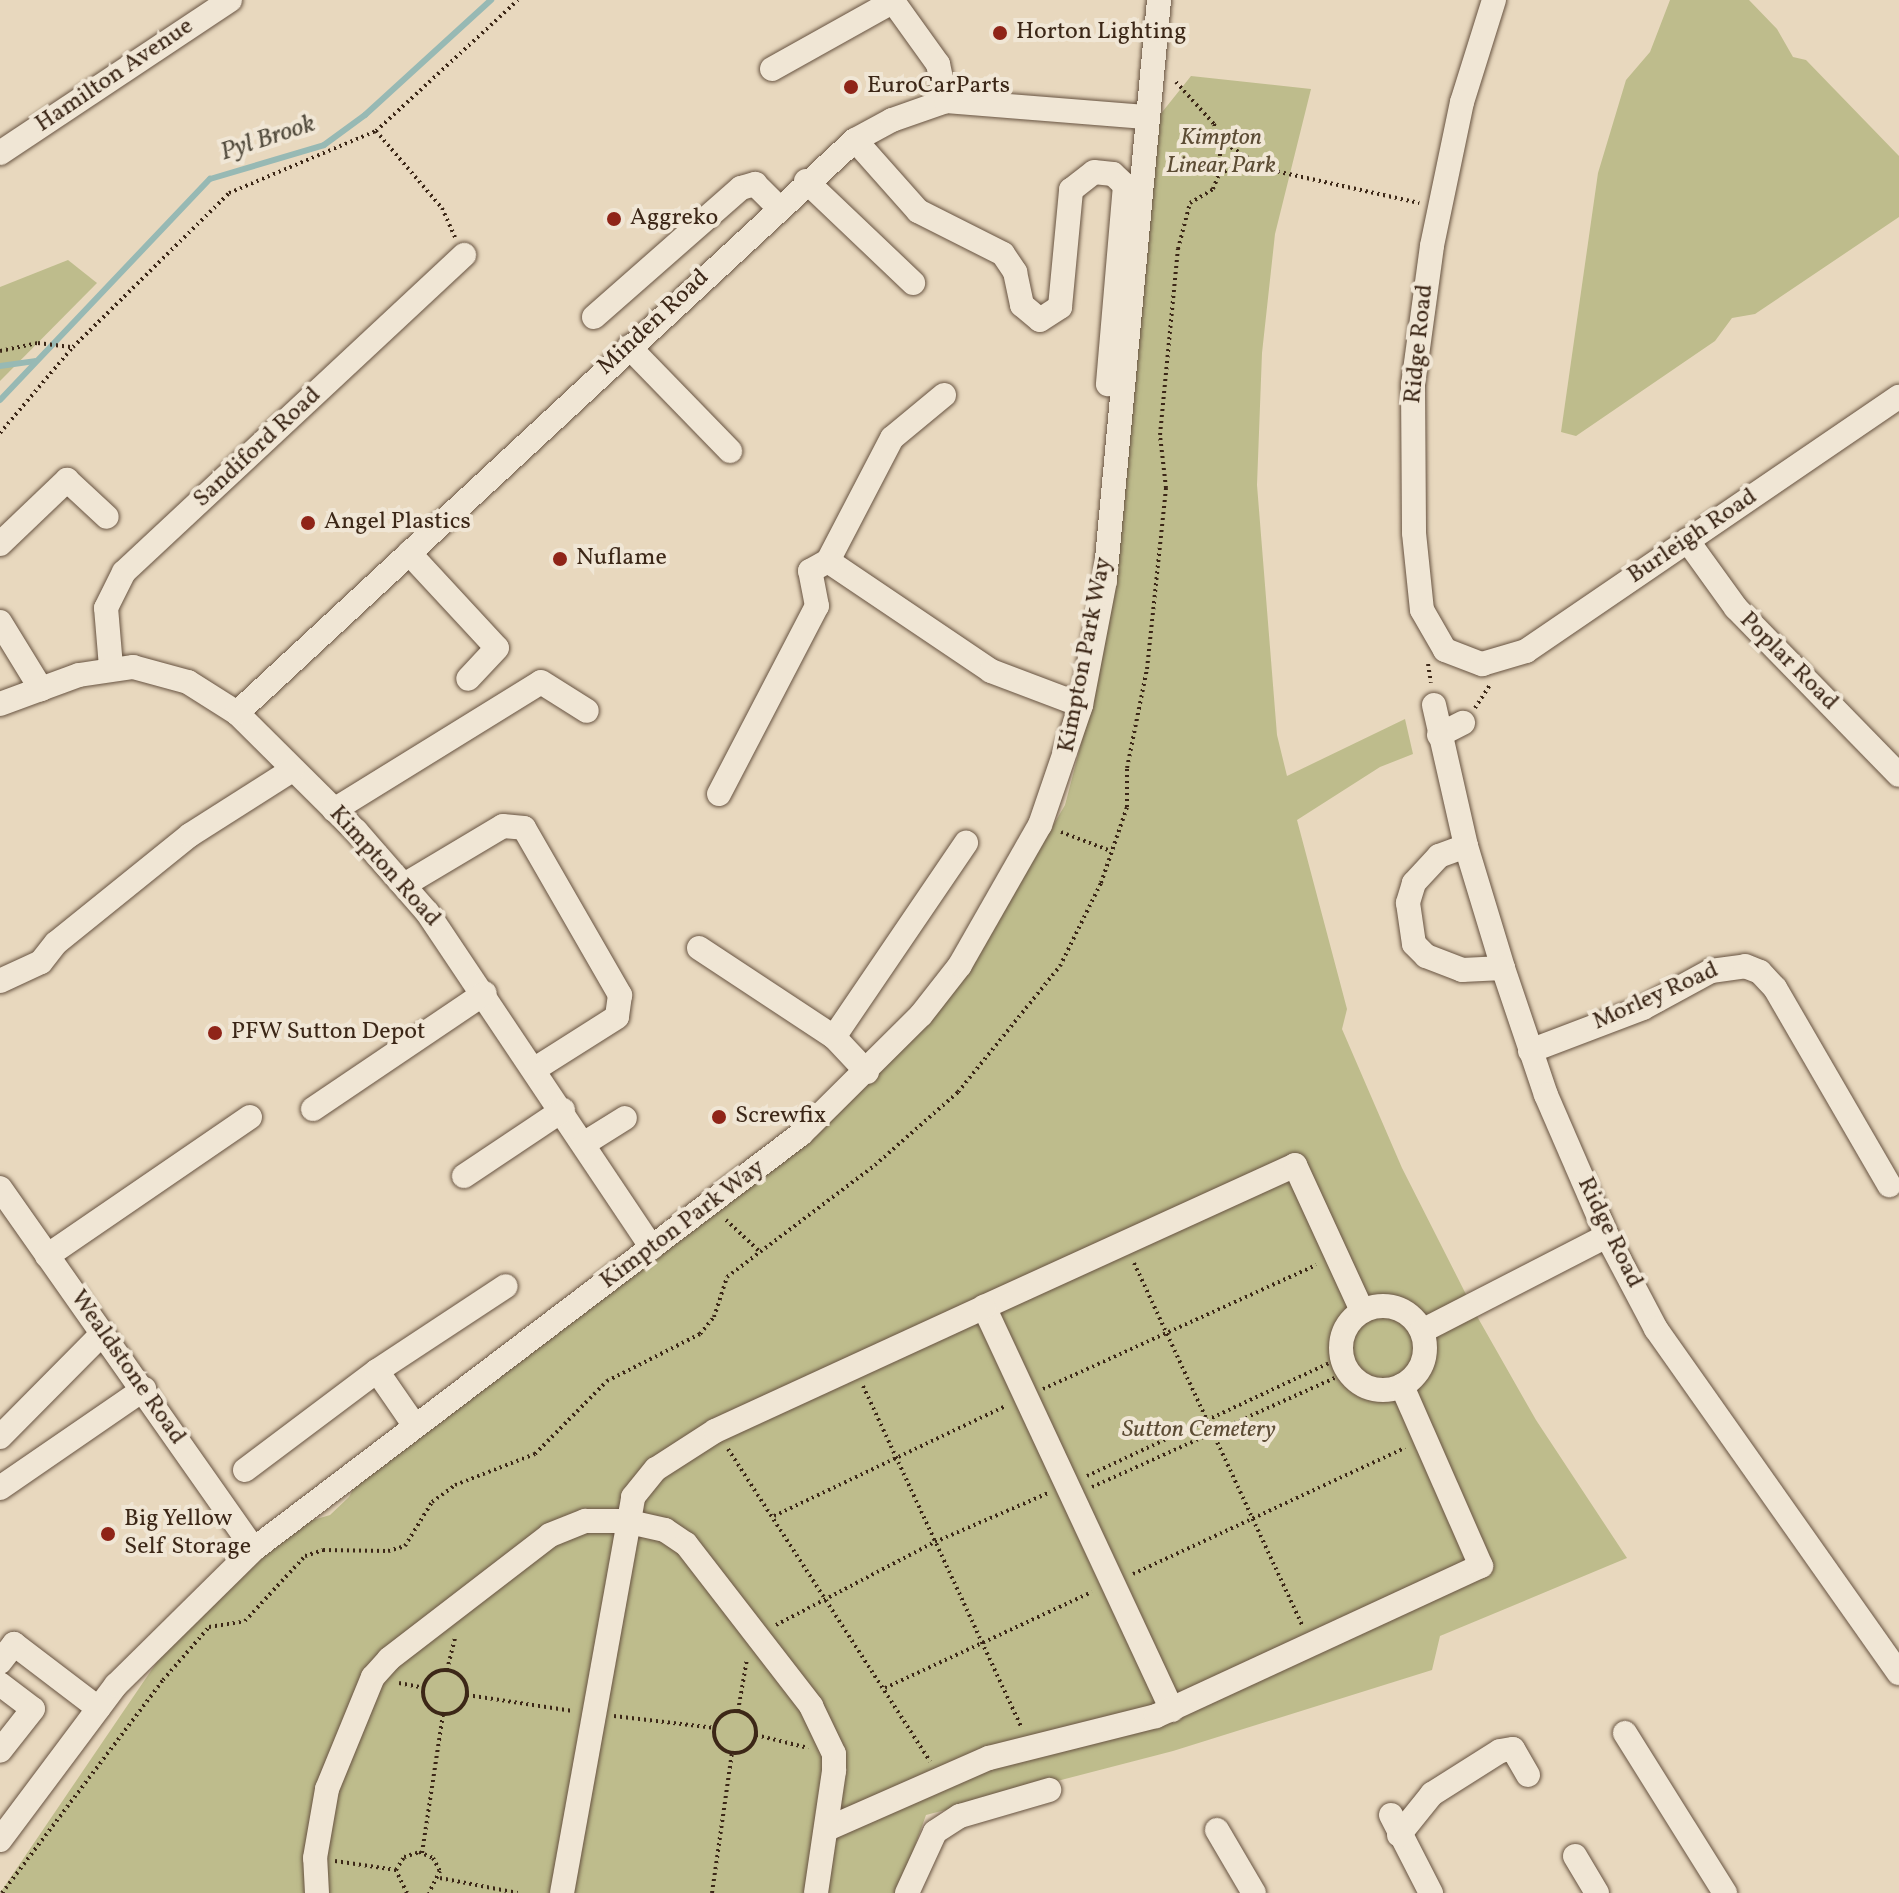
<!DOCTYPE html>
<html>
<head>
<meta charset="utf-8">
<style>
	body { margin:0 }
	#map { position:relative; width:1899px; height:1893px; overflow:hidden; background:#e8d8be; font-family:Vollkorn,serif }
	div>[style] { position:absolute }
	[style*='--x'] { left:calc(var(--x)*1px); top:calc(var(--y)*1px); width:calc(var(--w)*1px); rotate:calc(var(--a)*1deg) }
	.green>* { inset:0; background:#bebc8c }
	.stream>* { height:6px; margin:-3px; padding:0 3px; transform-origin:3px; border-radius:3px; background:#97b9b4 }
	.path>* { height:4px; margin-top:-2px; transform-origin:0; background:repeating-linear-gradient(90deg,#3c2717 0 2px,transparent 0 6px) }
	.path>.ring { margin:-2px; padding:0; box-sizing:content-box; background:none; border:4px solid #3c2717; border-radius:50% }
	.roads { filter:drop-shadow(0 0 2px #675341) drop-shadow(0 0 2px #675341) }
	.minor>* { height:24px; margin:-12px; padding:0 12px; transform-origin:12px; border-radius:12px; background:#f0e6d5 }
	.minor>.ring { margin:-12px; padding:0; box-sizing:content-box; background:none; border:24px solid #f0e6d5; border-radius:50% }
	.dots>* { width:22px; height:22px; translate:-50% -50%; box-sizing:border-box; border:4px solid #f0e6d5; border-radius:50% }
	span { translate:-50% -50%; white-space:nowrap; text-align:center; line-height:1.15; -webkit-text-stroke:8px #f0e6d5; paint-order:stroke }
	.poi-label { font-size:24px; color:#3c2717 }
	.left { translate:0 -50%; text-align:left }
	.street-label { font-size:24px; color:#3c2717 }
	.park-label { font-size:24px; color:#5c4c34; font-style:italic }
	.water-label { font-size:26px; color:#534c3e; font-style:italic }
</style>
</head>
<body>
<div id="map">
	<div class="green">
		<div style="clip-path:polygon(1670px 0,1749px 0,1777px 29px,1793px 57px,1806px 60px,1899px 156px,1899px 217px,1755px 314px,1732px 318px,1715px 341px,1576px 436px,1561px 432px,1598px 173px,1626px 80px,1650px 52px)"></div>
		<div style="clip-path:polygon(1191px 76px,1311px 89px,1275px 234px,1262px 353px,1257px 485px,1277px 735px,1287px 776px,1405px 719px,1413px 754px,1380px 767px,1297px 820px,1347px 1009px,1342px 1029px,1402px 1168px,1478px 1318px,1536px 1420px,1627px 1558px,1440px 1636px,1432px 1670px,1173px 1751px,926px 1815px,898px 1893px,0 1893px,163px 1653px,263px 1552px,293px 1526px,330px 1515px,349px 1497px,364px 1469px,804px 1142px,965px 977px,1065px 805px,1097px 683px,1151px 126px)"></div>
		<div style="clip-path:polygon(68px 260px,97px 283px,0 381px,0 287px)"></div>
	</div>
	<div class="stream">
		<div style="--x:0;--y:366;--w:35;--a:-8"></div>
		<div style="--x:0;--y:400;--w:305;--a:-46.5"></div>
		<div style="--x:210;--y:179;--w:119;--a:-16.6"></div>
		<div style="--x:324;--y:145;--w:51;--a:-36.2"></div>
		<div style="--x:365;--y:115;--w:171;--a:-42.4"></div>
	</div>
	<div class="path">
		<div style="--x:1176;--y:82;--w:57;--a:47.9"></div>
		<div style="--x:1214;--y:124;--w:18;--a:68"></div>
		<div style="--x:1221;--y:141;--w:53;--a:31.9"></div>
		<div style="--x:1266;--y:169;--w:157;--a:12.5"></div>
		<div style="--x:376;--y:131;--w:101;--a:49.4"></div>
		<div style="--x:442;--y:208;--w:32;--a:66"></div>
		<div style="--x:1219;--y:174;--w:37;--a:-24"></div>
		<div style="--x:0;--y:351;--w:39;--a:-12"></div>
		<div style="--x:38;--y:343;--w:35;--a:7"></div>
		<div style="--x:0;--y:433;--w:113;--a:-49.7"></div>
		<div style="--x:73;--y:347;--w:219;--a:-44.6"></div>
		<div style="--x:229;--y:193;--w:160;--a:-22.9"></div>
		<div style="--x:376;--y:131;--w:193;--a:-42.7"></div>
		<div style="--x:1428;--y:664;--w:19;--a:81"></div>
		<div style="--x:1475;--y:708;--w:27;--a:-57"></div>
		<div style="--x:1061;--y:832;--w:53;--a:20.8"></div>
		<div style="--x:726;--y:1220;--w:45;--a:43.2"></div>
		<div style="--x:1134;--y:1263;--w:399;--a:65.1"></div>
		<div style="--x:863;--y:1386;--w:375;--a:65.1"></div>
		<div style="--x:1043;--y:1389;--w:300;--a:-24.4"></div>
		<div style="--x:728;--y:1449;--w:372;--a:57.1"></div>
		<div style="--x:1087;--y:1476;--w:281;--a:-25"></div>
		<div style="--x:1092;--y:1487;--w:281;--a:-24.2"></div>
		<div style="--x:774;--y:1516;--w:257;--a:-25.4"></div>
		<div style="--x:1133;--y:1574;--w:300;--a:-24.9"></div>
		<div style="--x:776;--y:1625;--w:179;--a:-27.6"></div>
		<div style="--x:935;--y:1542;--w:123;--a:-23.4"></div>
		<div class="ring" style="left:423px;top:1670px;width:40px;height:40px"></div>
		<div style="--x:447;--y:1670;--w:34;--a:-76"></div>
		<div style="--x:399;--y:1683;--w:25;--a:11"></div>
		<div style="--x:885;--y:1688;--w:228;--a:-24.9"></div>
		<div style="--x:467;--y:1695;--w:107;--a:8.6"></div>
		<div style="--x:738;--y:1711;--w:53;--a:-80.2"></div>
		<div class="ring" style="left:714px;top:1711px;width:38px;height:38px"></div>
		<div style="--x:614;--y:1716;--w:102;--a:6.8"></div>
		<div style="--x:756;--y:1735;--w:54;--a:14"></div>
		<div style="--x:422;--y:1853;--w:141;--a:-81.4"></div>
		<div style="--x:335;--y:1861;--w:62;--a:8.4"></div>
		<div style="--x:440;--y:1878;--w:79;--a:10.9"></div>
		<div style="--x:2;--y:1893;--w:267;--a:-52.9"></div>
		<div style="--x:163;--y:1680;--w:70;--a:-49"></div>
		<div style="--x:209;--y:1627;--w:36;--a:-9"></div>
		<div style="--x:245;--y:1621;--w:88;--a:-47.3"></div>
		<div style="--x:305;--y:1556;--w:19;--a:-18"></div>
		<div style="--x:323;--y:1550;--w:65;--a:0.9"></div>
		<div style="--x:388;--y:1551;--w:18;--a:-16"></div>
		<div style="--x:405;--y:1546;--w:52;--a:-58.5"></div>
		<div style="--x:432;--y:1502;--w:29;--a:-36"></div>
		<div style="--x:455;--y:1485;--w:86;--a:-21.2"></div>
		<div style="--x:535;--y:1454;--w:103;--a:-45.4"></div>
		<div style="--x:607;--y:1381;--w:104;--a:-26.8"></div>
		<div style="--x:700;--y:1334;--w:22;--a:-51"></div>
		<div style="--x:714;--y:1317;--w:42;--a:-72"></div>
		<div style="--x:727;--y:1277;--w:186;--a:-37.1"></div>
		<div style="--x:875;--y:1165;--w:111;--a:-41.3"></div>
		<div style="--x:958;--y:1092;--w:162;--a:-51"></div>
		<div style="--x:1060;--y:966;--w:93;--a:-63.7"></div>
		<div style="--x:1101;--y:883;--w:80;--a:-71.1"></div>
		<div style="--x:1127;--y:807;--w:39;--a:-90"></div>
		<div style="--x:1127;--y:768;--w:101;--a:-78.6"></div>
		<div style="--x:1147;--y:669;--w:182;--a:-84"></div>
		<div style="--x:1166;--y:488;--w:53;--a:-96.5"></div>
		<div style="--x:1160;--y:435;--w:187;--a:-84.5"></div>
		<div style="--x:1178;--y:249;--w:48;--a:-75.4"></div>
		<div style="--x:1190;--y:203;--w:27;--a:-31"></div>
		<div style="--x:1213;--y:189;--w:16;--a:-68"></div>
		<div style="--x:1219;--y:174;--w:33;--a:-87"></div>
		<div style="--x:407;--y:1893;--w:25;--a:-116"></div>
		<div style="--x:396;--y:1870;--w:15;--a:-58"></div>
		<div style="--x:404;--y:1857;--w:16;--a:-18"></div>
		<div style="--x:419;--y:1852;--w:15;--a:23"></div>
		<div style="--x:433;--y:1858;--w:15;--a:62"></div>
		<div style="--x:440;--y:1871;--w:25;--a:117"></div>
		<div style="--x:712;--y:1893;--w:141;--a:-81.9"></div>
	</div>
	<div class="roads">
		<div class="minor">
			<div style="--x:892;--y:0;--w:79;--a:54.3"></div>
			<div style="--x:938;--y:64;--w:38;--a:78"></div>
			<div style="--x:1494;--y:0;--w:107;--a:107.4"></div>
			<div style="--x:1462;--y:102;--w:147;--a:101.8"></div>
			<div style="--x:1432;--y:246;--w:140;--a:97.8"></div>
			<div style="--x:1413;--y:385;--w:148;--a:89.6"></div>
			<div style="--x:1414;--y:533;--w:77;--a:84.1"></div>
			<div style="--x:1422;--y:610;--w:46;--a:60.1"></div>
			<div style="--x:1445;--y:650;--w:40;--a:21"></div>
			<div style="--x:1482;--y:664;--w:46;--a:-16.5"></div>
			<div style="--x:1526;--y:651;--w:451;--a:-34.3"></div>
			<div style="--x:772;--y:69;--w:137;--a:-29.2"></div>
			<div style="--x:855;--y:140;--w:95;--a:48.4"></div>
			<div style="--x:918;--y:211;--w:95;--a:26.8"></div>
			<div style="--x:1003;--y:254;--w:22;--a:56"></div>
			<div style="--x:1015;--y:272;--w:34;--a:78"></div>
			<div style="--x:1022;--y:305;--w:23;--a:40"></div>
			<div style="--x:1040;--y:320;--w:24;--a:-33"></div>
			<div style="--x:1060;--y:307;--w:118;--a:-84.6"></div>
			<div style="--x:1071;--y:190;--w:29;--a:-38"></div>
			<div style="--x:1094;--y:172;--w:19;--a:6"></div>
			<div style="--x:1113;--y:174;--w:16;--a:43"></div>
			<div style="--x:1125;--y:185;--w:200;--a:94.9"></div>
			<div style="--x:0;--y:153;--w:276;--a:-33.6"></div>
			<div style="--x:806;--y:181;--w:148;--a:43.6"></div>
			<div style="--x:594;--y:317;--w:196;--a:-41.3"></div>
			<div style="--x:741;--y:188;--w:15;--a:-16"></div>
			<div style="--x:755;--y:184;--w:33;--a:45"></div>
			<div style="--x:629;--y:347;--w:145;--a:45.8"></div>
			<div style="--x:944;--y:395;--w:67;--a:140.4"></div>
			<div style="--x:892;--y:438;--w:139;--a:117.5"></div>
			<div style="--x:828;--y:561;--w:197;--a:34"></div>
			<div style="--x:991;--y:671;--w:96;--a:20.7"></div>
			<div style="--x:1687;--y:540;--w:84;--a:54.2"></div>
			<div style="--x:1736;--y:608;--w:233;--a:45.7"></div>
			<div style="--x:0;--y:544;--w:93;--a:-43.7"></div>
			<div style="--x:67;--y:480;--w:54;--a:42.8"></div>
			<div style="--x:409;--y:553;--w:129;--a:47.2"></div>
			<div style="--x:497;--y:648;--w:42;--a:133.1"></div>
			<div style="--x:0;--y:622;--w:79;--a:58.5"></div>
			<div style="--x:111;--y:667;--w:59;--a:-94.8"></div>
			<div style="--x:106;--y:608;--w:40;--a:-63.4"></div>
			<div style="--x:124;--y:572;--w:465;--a:-43"></div>
			<div style="--x:0;--y:704;--w:84;--a:-20.2"></div>
			<div style="--x:79;--y:675;--w:55;--a:-8.4"></div>
			<div style="--x:133;--y:667;--w:57;--a:15.3"></div>
			<div style="--x:188;--y:682;--w:58;--a:32.3"></div>
			<div style="--x:237;--y:713;--w:168;--a:44.8"></div>
			<div style="--x:356;--y:831;--w:108;--a:48.8"></div>
			<div style="--x:427;--y:912;--w:404;--a:56.2"></div>
			<div style="--x:1434;--y:705;--w:145;--a:77.2"></div>
			<div style="--x:1466;--y:846;--w:127;--a:73.1"></div>
			<div style="--x:1503;--y:968;--w:134;--a:71.3"></div>
			<div style="--x:1546;--y:1095;--w:154;--a:66.6"></div>
			<div style="--x:1607;--y:1236;--w:105;--a:62.2"></div>
			<div style="--x:1656;--y:1329;--w:421;--a:54.8"></div>
			<div style="--x:237;--y:713;--w:843;--a:-42.84"></div>
			<div style="--x:855;--y:140;--w:42;--a:-28.4"></div>
			<div style="--x:892;--y:120;--w:57;--a:-19.4"></div>
			<div style="--x:946;--y:101;--w:200;--a:4.6"></div>
			<div style="--x:1439;--y:735;--w:27;--a:-27"></div>
			<div style="--x:719;--y:794;--w:212;--a:-62.5"></div>
			<div style="--x:817;--y:606;--w:36;--a:-101"></div>
			<div style="--x:810;--y:571;--w:21;--a:-29"></div>
			<div style="--x:334;--y:810;--w:243;--a:-31.7"></div>
			<div style="--x:541;--y:682;--w:54;--a:32.2"></div>
			<div style="--x:1466;--y:846;--w:29;--a:160"></div>
			<div style="--x:1439;--y:856;--w:37;--a:133"></div>
			<div style="--x:1414;--y:883;--w:21;--a:107"></div>
			<div style="--x:1408;--y:903;--w:41;--a:81.7"></div>
			<div style="--x:1414;--y:944;--w:17;--a:45"></div>
			<div style="--x:1426;--y:956;--w:39;--a:21"></div>
			<div style="--x:1462;--y:970;--w:41;--a:-2.8"></div>
			<div style="--x:404;--y:885;--w:115;--a:-30.8"></div>
			<div style="--x:503;--y:826;--w:21;--a:5"></div>
			<div style="--x:524;--y:828;--w:193;--a:60.1"></div>
			<div style="--x:620;--y:995;--w:22;--a:98"></div>
			<div style="--x:617;--y:1017;--w:97;--a:147.6"></div>
			<div style="--x:699;--y:948;--w:162;--a:33.4"></div>
			<div style="--x:0;--y:981;--w:45;--a:-24.9"></div>
			<div style="--x:41;--y:962;--w:24;--a:-52"></div>
			<div style="--x:56;--y:943;--w:172;--a:-38.9"></div>
			<div style="--x:190;--y:835;--w:121;--a:-32.5"></div>
			<div style="--x:1530;--y:1051;--w:121;--a:-20.8"></div>
			<div style="--x:1643;--y:1008;--w:77;--a:-28.6"></div>
			<div style="--x:1711;--y:971;--w:34;--a:-8"></div>
			<div style="--x:1745;--y:966;--w:16;--a:22"></div>
			<div style="--x:1760;--y:972;--w:22;--a:47"></div>
			<div style="--x:1775;--y:988;--w:228;--a:59.9"></div>
			<div style="--x:867;--y:1072;--w:48;--a:-133.3"></div>
			<div style="--x:834;--y:1037;--w:235;--a:-55.8"></div>
			<div style="--x:313;--y:1109;--w:207;--a:-34"></div>
			<div style="--x:585;--y:1143;--w:47;--a:-32"></div>
			<div style="--x:464;--y:1176;--w:119;--a:-33.7"></div>
			<div style="--x:0;--y:1188;--w:441;--a:54.9"></div>
			<div style="--x:47;--y:1256;--w:246;--a:-34.4"></div>
			<div class="ring" style="left:1341px;top:1306px;width:60px;height:60px"></div>
			<div style="--x:1422;--y:1331;--w:208;--a:-27.2"></div>
			<div style="--x:377;--y:1371;--w:67;--a:55.4"></div>
			<div style="--x:0;--y:1437;--w:146;--a:-45.3"></div>
			<div style="--x:245;--y:1470;--w:165;--a:-36.9"></div>
			<div style="--x:377;--y:1371;--w:154;--a:-33.4"></div>
			<div style="--x:0;--y:1488;--w:175;--a:-34.5"></div>
			<div style="--x:0;--y:1662;--w:23;--a:-52"></div>
			<div style="--x:14;--y:1644;--w:106;--a:37.3"></div>
			<div style="--x:0;--y:1684;--w:41;--a:37.1"></div>
			<div style="--x:33;--y:1709;--w:53;--a:128.2"></div>
			<div style="--x:1172;--y:1710;--w:445;--a:-115"></div>
			<div style="--x:984;--y:1307;--w:342;--a:-24.5"></div>
			<div style="--x:1295;--y:1165;--w:161;--a:65.3"></div>
			<div style="--x:1625;--y:1733;--w:189;--a:58"></div>
			<div style="--x:1391;--y:1815;--w:88;--a:62.9"></div>
			<div style="--x:827;--y:1829;--w:177;--a:-23.7"></div>
			<div style="--x:989;--y:1758;--w:172;--a:-14.1"></div>
			<div style="--x:1156;--y:1716;--w:358;--a:-24.8"></div>
			<div style="--x:1481;--y:1566;--w:197;--a:-113.7"></div>
			<div style="--x:1217;--y:1830;--w:73;--a:59.6"></div>
			<div style="--x:1399;--y:1835;--w:53;--a:-51.2"></div>
			<div style="--x:1432;--y:1794;--w:80;--a:-32.3"></div>
			<div style="--x:1500;--y:1751;--w:13;--a:-9"></div>
			<div style="--x:1513;--y:1749;--w:30;--a:60"></div>
			<div style="--x:0;--y:1840;--w:194;--a:-53.2"></div>
			<div style="--x:116;--y:1685;--w:194;--a:-44.6"></div>
			<div style="--x:254;--y:1549;--w:687;--a:-37.19"></div>
			<div style="--x:801;--y:1134;--w:169;--a:-44.8"></div>
			<div style="--x:921;--y:1015;--w:63;--a:-52"></div>
			<div style="--x:960;--y:965;--w:161;--a:-60.3"></div>
			<div style="--x:1040;--y:825;--w:127;--a:-71.1"></div>
			<div style="--x:1081;--y:705;--w:127;--a:-79.1"></div>
			<div style="--x:1105;--y:580;--w:583;--a:-84.68"></div>
			<div style="--x:1575;--y:1856;--w:43;--a:59.3"></div>
			<div style="--x:317;--y:1893;--w:35;--a:-93"></div>
			<div style="--x:315;--y:1858;--w:70;--a:-80.1"></div>
			<div style="--x:327;--y:1789;--w:121;--a:-67.7"></div>
			<div style="--x:373;--y:1677;--w:24;--a:-48"></div>
			<div style="--x:389;--y:1659;--w:203;--a:-37.6"></div>
			<div style="--x:550;--y:1535;--w:38;--a:-22"></div>
			<div style="--x:585;--y:1521;--w:40;--a:0"></div>
			<div style="--x:625;--y:1521;--w:41;--a:12.7"></div>
			<div style="--x:665;--y:1530;--w:25;--a:34"></div>
			<div style="--x:686;--y:1544;--w:205;--a:52.3"></div>
			<div style="--x:811;--y:1706;--w:53;--a:64.4"></div>
			<div style="--x:834;--y:1754;--w:17;--a:90"></div>
			<div style="--x:834;--y:1771;--w:123;--a:98.4"></div>
			<div style="--x:562;--y:1893;--w:402;--a:-79.8"></div>
			<div style="--x:633;--y:1497;--w:36;--a:-51"></div>
			<div style="--x:656;--y:1469;--w:70;--a:-32.8"></div>
			<div style="--x:715;--y:1431;--w:296;--a:-24.7"></div>
			<div style="--x:907;--y:1893;--w:67;--a:-65.3"></div>
			<div style="--x:935;--y:1832;--w:30;--a:-33"></div>
			<div style="--x:960;--y:1816;--w:93;--a:-16.3"></div>
		</div>
	</div>
	<div class="dots">
		<div style="left:1000px;top:33px;background:#8f2418"></div>
		<div style="left:851px;top:87px;background:#8f2418"></div>
		<div style="left:614px;top:219px;background:#8f2418"></div>
		<div style="left:308px;top:523px;background:#8f2418"></div>
		<div style="left:560px;top:559px;background:#8f2418"></div>
		<div style="left:215px;top:1033px;background:#8f2418"></div>
		<div style="left:719px;top:1117px;background:#8f2418"></div>
		<div style="left:108px;top:1534px;background:#8f2418"></div>
	</div>
	<div class="poi-label">
		<span class="left" style="left:1016px;top:33px">Horton Lighting</span>
		<span class="left" style="left:867px;top:87px">EuroCarParts</span>
		<span class="left" style="left:630px;top:219px">Aggreko</span>
		<span class="left" style="left:324px;top:523px">Angel Plastics</span>
		<span class="left" style="left:576px;top:559px">Nuflame</span>
		<span class="left" style="left:231px;top:1033px">PFW Sutton Depot</span>
		<span class="left" style="left:735px;top:1117px">Screwfix</span>
		<span class="left" style="left:124px;top:1534px">Big Yellow<br>Self Storage</span>
	</div>
	<div class="street-label">
		<span style="left:115px;top:76px;rotate:-34deg">Hamilton Avenue</span>
		<span style="left:654px;top:323px;rotate:-43deg">Minden Road</span>
		<span style="left:1420px;top:344px;rotate:-84deg">Ridge Road</span>
		<span style="left:258px;top:448px;rotate:-43deg">Sandiford Road</span>
		<span style="left:1693px;top:537px;rotate:-34deg">Burleigh Road</span>
		<span style="left:1086px;top:655px;rotate:-79deg">Kimpton Park Way</span>
		<span style="left:1788px;top:662px;rotate:45deg">Poplar Road</span>
		<span style="left:384px;top:867px;rotate:48deg">Kimpton Road</span>
		<span style="left:1656px;top:997px;rotate:-24deg">Morley Road</span>
		<span style="left:683px;top:1225px;rotate:-37deg">Kimpton Park Way</span>
		<span style="left:1609px;top:1233px;rotate:64deg">Ridge Road</span>
		<span style="left:127px;top:1368px;rotate:55deg">Wealdstone Road</span>
	</div>
	<div class="park-label">
		<span style="left:1221px;top:153px">Kimpton<br>Linear Park</span>
		<span style="left:1199px;top:1431px">Sutton Cemetery</span>
	</div>
	<div class="water-label">
		<span style="left:268px;top:139px;rotate:-18deg">Pyl Brook</span>
	</div>
</div>
</body>
</html>
